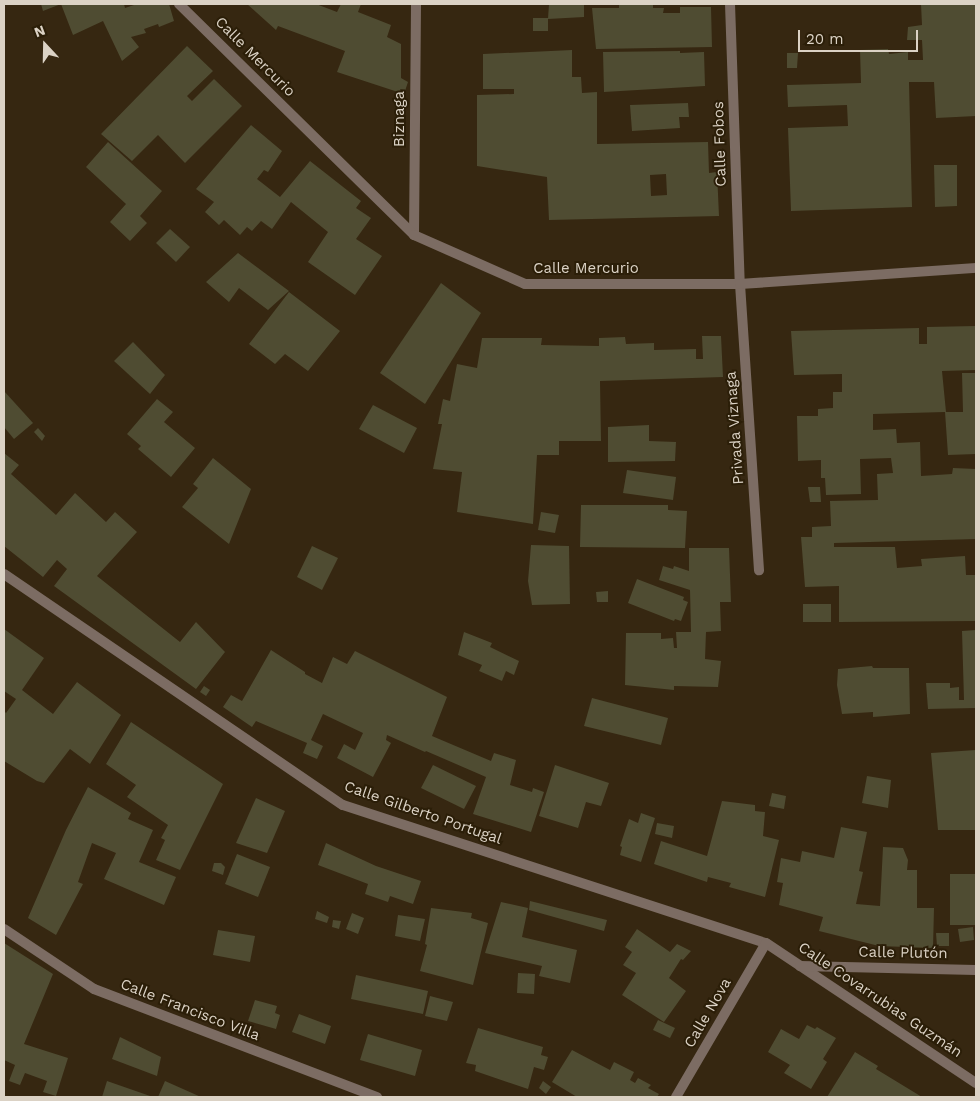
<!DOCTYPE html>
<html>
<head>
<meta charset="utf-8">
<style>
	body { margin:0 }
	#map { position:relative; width:980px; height:1101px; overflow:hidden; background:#362711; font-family:"Work Sans",sans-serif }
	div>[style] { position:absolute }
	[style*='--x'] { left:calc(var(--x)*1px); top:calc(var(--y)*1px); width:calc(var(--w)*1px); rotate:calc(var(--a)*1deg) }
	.building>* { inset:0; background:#4f4c32 }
	.minor>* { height:10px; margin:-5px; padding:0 5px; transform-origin:5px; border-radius:5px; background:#7c6c63 }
	.tertiary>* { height:10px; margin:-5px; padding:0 5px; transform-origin:5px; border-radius:5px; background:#7c6c63 }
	span { translate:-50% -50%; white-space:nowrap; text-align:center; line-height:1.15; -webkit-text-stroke:4px #2b1e08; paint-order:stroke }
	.street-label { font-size:15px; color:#dbd2c5 }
	.frame { position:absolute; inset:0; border:5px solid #dbd2c5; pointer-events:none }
	.north { position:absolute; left:20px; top:20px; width:50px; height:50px; -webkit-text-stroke:4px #2b1e08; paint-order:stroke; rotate:339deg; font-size:14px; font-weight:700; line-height:20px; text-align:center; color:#dbd2c5 }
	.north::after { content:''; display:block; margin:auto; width:18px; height:22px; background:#dbd2c5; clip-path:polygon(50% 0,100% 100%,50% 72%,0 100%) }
	.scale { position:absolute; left:798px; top:30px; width:120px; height:22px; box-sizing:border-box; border:2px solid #dbd2c5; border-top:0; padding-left:6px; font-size:15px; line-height:18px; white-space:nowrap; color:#dbd2c5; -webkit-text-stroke:4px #2b1e08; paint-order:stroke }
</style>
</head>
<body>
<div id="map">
	<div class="building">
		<div style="clip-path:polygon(41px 4px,61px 4px,43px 11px)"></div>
		<div style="clip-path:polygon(61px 4px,124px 4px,125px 8px,137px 4px,169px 4px,174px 21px,159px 27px,158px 24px,144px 29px,146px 33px,131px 37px,139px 47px,122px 61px,103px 21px,73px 35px)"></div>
		<div style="clip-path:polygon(247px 4px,316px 4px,337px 12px,341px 4px,361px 4px,358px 12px,391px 25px,387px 37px,401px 44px,401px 78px,408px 82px,404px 94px,337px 72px,345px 51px,278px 26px,276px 30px)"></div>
		<div style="clip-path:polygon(549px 4px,584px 4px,584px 17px,548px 19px)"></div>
		<div style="clip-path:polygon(619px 4px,653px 4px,653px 8px,664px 8px,663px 13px,680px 13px,680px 7px,711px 7px,712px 47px,596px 49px,592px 8px,619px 8px)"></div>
		<div style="clip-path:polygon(921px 4px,976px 4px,976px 116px,936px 118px,934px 82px,909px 82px,912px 207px,791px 211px,788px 128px,848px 126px,847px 105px,788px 107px,787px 85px,861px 83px,860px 50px,888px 49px,889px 54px,908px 52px,908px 60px,923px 60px,922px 40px,907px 40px,908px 27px,922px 25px)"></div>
		<div style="clip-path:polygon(533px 18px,548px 18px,548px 31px,533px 31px)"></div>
		<div style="clip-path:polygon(187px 46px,213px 71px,187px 96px,192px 101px,214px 79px,242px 106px,185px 163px,158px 135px,132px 161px,101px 134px)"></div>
		<div style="clip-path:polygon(evenodd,572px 50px,572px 77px,581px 77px,582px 93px,597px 92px,597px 144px,708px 142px,709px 173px,717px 172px,719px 216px,549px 220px,547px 177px,477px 166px,477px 95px,514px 94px,514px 89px,483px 89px,483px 54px,572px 50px,666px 174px,667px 195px,651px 196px,650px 175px,666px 174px)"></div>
		<div style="clip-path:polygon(680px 51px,680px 53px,704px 52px,705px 86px,604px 92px,603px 52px)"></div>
		<div style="clip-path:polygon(787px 53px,798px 53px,797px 68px,787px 68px)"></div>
		<div style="clip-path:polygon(688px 103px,689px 117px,679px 117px,680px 128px,632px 131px,630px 105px)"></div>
		<div style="clip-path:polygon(251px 125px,282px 151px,268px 172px,264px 170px,257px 179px,280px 197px,310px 161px,361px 201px,356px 208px,371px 218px,356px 239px,382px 256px,355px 295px,308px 262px,328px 232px,291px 202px,272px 229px,261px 221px,252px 231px,247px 227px,240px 235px,224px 220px,219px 225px,205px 212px,214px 202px,196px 189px)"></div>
		<div style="clip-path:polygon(108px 142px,162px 191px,140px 216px,147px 223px,130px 241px,110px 222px,126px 204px,86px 167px)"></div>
		<div style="clip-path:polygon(934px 165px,957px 165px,957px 206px,935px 207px)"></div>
		<div style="clip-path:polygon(170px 229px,190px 247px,176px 262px,156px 243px)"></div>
		<div style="clip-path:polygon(238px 253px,289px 291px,268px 310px,239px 288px,229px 302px,206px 282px)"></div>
		<div style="clip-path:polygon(441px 283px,481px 313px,425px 404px,380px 373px)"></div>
		<div style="clip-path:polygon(289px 292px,340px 331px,308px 371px,285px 354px,275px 364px,249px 344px)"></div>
		<div style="clip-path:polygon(976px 326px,976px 370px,942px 371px,946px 412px,963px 412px,962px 373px,976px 373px,976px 454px,948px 455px,945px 412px,873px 414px,873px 430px,896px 429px,897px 443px,920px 442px,921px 476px,952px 474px,953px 468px,976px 469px,976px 539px,834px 543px,834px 547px,895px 547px,897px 568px,922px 566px,921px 559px,965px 556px,966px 575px,976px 575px,976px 621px,839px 622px,839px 586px,805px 587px,801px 537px,812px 537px,812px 527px,831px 526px,830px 501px,878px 500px,877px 474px,893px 473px,891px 458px,860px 459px,861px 494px,826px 495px,825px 478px,821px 478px,821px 460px,798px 461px,797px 416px,818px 416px,818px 409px,833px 408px,833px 392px,842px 392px,842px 374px,794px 375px,791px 331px,919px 328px,919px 344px,927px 344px,927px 327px)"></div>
		<div style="clip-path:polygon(702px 336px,721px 336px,723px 377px,600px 381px,601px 441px,559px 441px,559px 455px,537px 455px,533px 524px,457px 512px,462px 472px,433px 469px,442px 424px,438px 424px,443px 399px,450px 401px,457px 364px,477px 368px,482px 338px,542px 338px,541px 345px,599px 346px,599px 338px,625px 337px,626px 344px,654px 343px,654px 350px,696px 349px,696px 359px,703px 359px)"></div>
		<div style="clip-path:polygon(133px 342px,165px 375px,150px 394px,114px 361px)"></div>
		<div style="clip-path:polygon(4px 391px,33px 423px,14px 439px,4px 427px)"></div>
		<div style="clip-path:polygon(157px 399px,173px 412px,164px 422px,195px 448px,171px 477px,138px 449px,141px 446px,127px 434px)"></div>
		<div style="clip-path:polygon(373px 405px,417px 428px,404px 453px,359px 429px)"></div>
		<div style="clip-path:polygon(649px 425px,649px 441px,676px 442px,675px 461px,608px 462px,608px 427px)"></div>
		<div style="clip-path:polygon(38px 428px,45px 436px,42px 441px,34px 432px)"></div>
		<div style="clip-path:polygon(4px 453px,19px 465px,11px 474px,56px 515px,75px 493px,106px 522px,115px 512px,137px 532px,97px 576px,180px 642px,196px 622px,225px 652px,196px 689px,54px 586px,67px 569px,57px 560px,43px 577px,4px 546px)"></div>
		<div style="clip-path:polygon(213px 458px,251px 489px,229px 544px,182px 507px,198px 488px,193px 484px)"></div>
		<div style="clip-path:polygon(627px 470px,676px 477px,673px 500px,623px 493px)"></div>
		<div style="clip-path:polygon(808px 487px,820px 487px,821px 502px,810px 502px)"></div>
		<div style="clip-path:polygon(581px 505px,668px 505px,668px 510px,687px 511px,685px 548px,580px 547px)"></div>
		<div style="clip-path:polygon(541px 512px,559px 515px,555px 533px,538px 530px)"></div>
		<div style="clip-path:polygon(531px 545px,569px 546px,570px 604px,532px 605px,528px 581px)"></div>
		<div style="clip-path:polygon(312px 546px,338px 558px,322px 590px,297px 577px)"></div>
		<div style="clip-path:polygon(689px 548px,729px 548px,731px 602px,720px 602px,721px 631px,706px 632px,705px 659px,721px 661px,718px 687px,674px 686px,674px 690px,625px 685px,626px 633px,661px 633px,661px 639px,673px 638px,674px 648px,677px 648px,676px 632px,691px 632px,690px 590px,659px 580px,663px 566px,673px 569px,674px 566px,689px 571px)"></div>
		<div style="clip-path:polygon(637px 579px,684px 597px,683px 600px,688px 602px,681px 621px,675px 619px,674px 621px,628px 603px)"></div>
		<div style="clip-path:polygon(608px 591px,608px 602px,597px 602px,596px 592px)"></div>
		<div style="clip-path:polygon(803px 604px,831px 604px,831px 622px,803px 622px)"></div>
		<div style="clip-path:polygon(4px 629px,44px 658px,22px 690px,53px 714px,77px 682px,121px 715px,90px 764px,70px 749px,44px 783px,37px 781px,4px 761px,4px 711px,6px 713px,16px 699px,4px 691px)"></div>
		<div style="clip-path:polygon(976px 630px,976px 708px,928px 709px,926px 683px,950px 683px,950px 688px,959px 687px,959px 700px,964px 700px,962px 631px)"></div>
		<div style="clip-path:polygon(464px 632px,492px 643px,490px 647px,519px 661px,514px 675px,506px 671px,502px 681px,479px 671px,482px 665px,458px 655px)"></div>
		<div style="clip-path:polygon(271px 650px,305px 672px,305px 674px,322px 683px,333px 657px,347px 664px,355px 651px,447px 697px,432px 736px,491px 761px,494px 753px,516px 760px,510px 785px,532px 792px,533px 788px,544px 792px,531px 832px,473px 814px,486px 777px,426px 751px,425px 752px,387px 735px,386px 740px,391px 743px,373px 777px,337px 758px,344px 744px,355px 750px,363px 733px,323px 714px,311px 740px,323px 746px,317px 759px,303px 753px,307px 743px,256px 721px,252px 727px,223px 707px,231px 695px,242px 701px)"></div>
		<div style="clip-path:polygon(872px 666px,873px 668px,909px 668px,910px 714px,873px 717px,873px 712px,842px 714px,837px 685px,838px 669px)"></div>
		<div style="clip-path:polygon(204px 686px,210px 690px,206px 696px,200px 692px)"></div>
		<div style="clip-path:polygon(592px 698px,668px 718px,661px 745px,584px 726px)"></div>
		<div style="clip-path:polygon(131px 722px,223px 784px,180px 870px,156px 860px,165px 840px,161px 838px,168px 825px,127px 797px,136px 785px,106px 764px)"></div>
		<div style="clip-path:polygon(976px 750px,976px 830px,938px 830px,931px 753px)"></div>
		<div style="clip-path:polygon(433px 765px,476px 786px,464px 809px,421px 788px)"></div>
		<div style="clip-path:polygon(555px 765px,609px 783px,601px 806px,586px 802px,578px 828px,539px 816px)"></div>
		<div style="clip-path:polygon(867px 776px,891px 780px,888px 808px,862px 803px)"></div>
		<div style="clip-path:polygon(88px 787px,131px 813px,128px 819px,153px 830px,139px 862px,176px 877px,164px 905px,104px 879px,116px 853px,92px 843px,78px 882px,83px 884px,56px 935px,28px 918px,66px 830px)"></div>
		<div style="clip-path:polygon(772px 793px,786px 796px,784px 809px,769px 806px)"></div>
		<div style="clip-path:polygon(256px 798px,285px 811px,267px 853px,236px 843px)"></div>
		<div style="clip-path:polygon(722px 801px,755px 805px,755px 811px,765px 812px,763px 836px,779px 840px,765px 897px,729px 887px,731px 883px,708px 877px,707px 882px,654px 864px,661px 841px,707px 856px)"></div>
		<div style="clip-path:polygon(641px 813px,655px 818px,641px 862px,620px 855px,622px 847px,620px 846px,629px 819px,638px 823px)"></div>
		<div style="clip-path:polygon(657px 823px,674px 826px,672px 838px,655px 834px)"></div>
		<div style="clip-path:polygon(841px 827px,867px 832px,859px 871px,863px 872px,856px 904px,880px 906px,883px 847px,903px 848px,908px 860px,907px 870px,917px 870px,917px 908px,934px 908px,933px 948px,879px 946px,819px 931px,823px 917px,779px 905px,783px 883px,777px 882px,781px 858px,800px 862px,802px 851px,834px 858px)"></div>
		<div style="clip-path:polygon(326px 843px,376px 866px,421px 881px,413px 904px,390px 896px,388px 902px,365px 894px,368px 884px,318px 865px)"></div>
		<div style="clip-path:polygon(237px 854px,270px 867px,258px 897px,225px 884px)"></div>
		<div style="clip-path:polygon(214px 863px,221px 863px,225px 867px,223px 875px,212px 871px)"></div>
		<div style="clip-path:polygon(950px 874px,976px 874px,976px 925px,950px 925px)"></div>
		<div style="clip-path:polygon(530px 901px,607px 920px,604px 931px,529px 910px)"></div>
		<div style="clip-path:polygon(501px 902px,528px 908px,522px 937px,577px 950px,570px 983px,539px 976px,542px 966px,485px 953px)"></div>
		<div style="clip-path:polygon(431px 908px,472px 913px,471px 918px,488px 923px,473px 985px,420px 971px,427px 945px,425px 944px)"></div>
		<div style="clip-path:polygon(317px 911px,329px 917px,327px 923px,315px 919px)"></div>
		<div style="clip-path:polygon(352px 913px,364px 918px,358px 934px,346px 929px)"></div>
		<div style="clip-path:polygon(398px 915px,425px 919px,420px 941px,395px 936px)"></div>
		<div style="clip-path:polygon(333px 920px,341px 921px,339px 929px,332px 927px)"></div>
		<div style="clip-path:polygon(973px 927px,974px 940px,960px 942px,958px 929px)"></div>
		<div style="clip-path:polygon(637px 929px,670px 952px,677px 944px,691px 951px,683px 960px,681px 959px,669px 978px,686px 991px,664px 1022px,622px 995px,636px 973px,623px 965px,632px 952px,625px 947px)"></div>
		<div style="clip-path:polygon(218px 930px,255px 936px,250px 962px,213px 955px)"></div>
		<div style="clip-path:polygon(936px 933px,949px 933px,949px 946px,937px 946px)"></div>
		<div style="clip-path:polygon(4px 943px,53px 974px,24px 1044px,68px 1058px,56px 1096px,43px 1092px,47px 1081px,25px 1073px,20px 1085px,9px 1081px,15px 1065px,4px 1060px)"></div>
		<div style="clip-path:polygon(518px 973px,535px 974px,534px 994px,517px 993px)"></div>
		<div style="clip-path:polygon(356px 975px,428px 991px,423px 1014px,351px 999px)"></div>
		<div style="clip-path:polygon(430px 996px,453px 1002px,447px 1021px,425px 1016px)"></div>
		<div style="clip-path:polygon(255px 1000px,277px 1006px,275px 1013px,280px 1015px,276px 1029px,248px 1021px)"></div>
		<div style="clip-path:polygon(299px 1014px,331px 1026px,325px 1044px,292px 1032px)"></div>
		<div style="clip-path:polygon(658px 1020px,675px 1028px,670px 1038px,653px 1030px)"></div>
		<div style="clip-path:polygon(807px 1025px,815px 1029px,817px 1027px,836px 1038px,823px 1059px,827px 1062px,811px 1089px,784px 1073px,790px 1065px,768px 1052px,781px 1029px,799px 1039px)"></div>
		<div style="clip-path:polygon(478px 1028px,543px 1047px,541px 1055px,548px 1057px,544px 1070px,534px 1067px,528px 1089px,475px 1071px,476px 1065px,466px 1063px)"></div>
		<div style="clip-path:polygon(368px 1034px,422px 1050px,415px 1076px,360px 1060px)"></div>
		<div style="clip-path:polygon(120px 1037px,161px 1057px,157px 1076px,112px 1059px)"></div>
		<div style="clip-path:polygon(572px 1050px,610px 1070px,614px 1062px,634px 1072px,630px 1080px,635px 1083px,638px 1078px,651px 1085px,648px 1088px,659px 1094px,657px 1097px,577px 1097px,552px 1082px)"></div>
		<div style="clip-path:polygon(855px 1052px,878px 1066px,876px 1069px,922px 1097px,827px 1097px)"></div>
		<div style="clip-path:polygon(107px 1081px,153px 1097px,102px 1097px)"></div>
		<div style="clip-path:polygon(165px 1081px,201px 1097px,158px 1097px)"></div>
		<div style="clip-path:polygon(543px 1081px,551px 1087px,546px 1094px,539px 1088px)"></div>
	</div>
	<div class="minor">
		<div style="--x:730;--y:4;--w:280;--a:88"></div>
		<div style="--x:740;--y:284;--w:287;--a:86.2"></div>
		<div style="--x:414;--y:235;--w:231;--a:-89.5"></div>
		<div style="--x:4;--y:574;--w:410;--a:34.3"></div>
		<div style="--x:343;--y:805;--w:445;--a:18.1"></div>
		<div style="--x:766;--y:943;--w:252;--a:33.7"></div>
		<div style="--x:4;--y:929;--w:108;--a:33.7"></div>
		<div style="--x:94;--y:989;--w:303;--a:20.9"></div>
		<div style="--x:800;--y:966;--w:176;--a:1.3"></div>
		<div style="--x:676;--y:1097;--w:178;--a:-59.7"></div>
	</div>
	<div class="tertiary">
		<div style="--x:179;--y:4;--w:330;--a:44.5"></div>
		<div style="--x:414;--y:235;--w:121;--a:23.8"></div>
		<div style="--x:525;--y:284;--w:215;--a:0"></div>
		<div style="--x:740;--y:284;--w:237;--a:-3.9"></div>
	</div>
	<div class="street-label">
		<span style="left:255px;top:57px;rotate:45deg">Calle Mercurio</span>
		<span style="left:400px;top:119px;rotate:-90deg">Biznaga</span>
		<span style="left:720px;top:144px;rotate:-92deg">Calle Fobos</span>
		<span style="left:586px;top:269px">Calle Mercurio</span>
		<span style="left:735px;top:428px;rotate:-94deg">Privada Viznaga</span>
		<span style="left:423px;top:813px;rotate:19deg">Calle Gilberto Portugal</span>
		<span style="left:903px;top:953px;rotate:1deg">Calle Plutón</span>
		<span style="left:880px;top:1000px;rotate:34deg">Calle Covarrubias Guzmán</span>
		<span style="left:190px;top:1010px;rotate:21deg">Calle Francisco Villa</span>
		<span style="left:708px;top:1013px;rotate:-60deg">Calle Nova</span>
	</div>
	<div class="frame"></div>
	<div class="north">N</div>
	<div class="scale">20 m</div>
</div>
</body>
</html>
